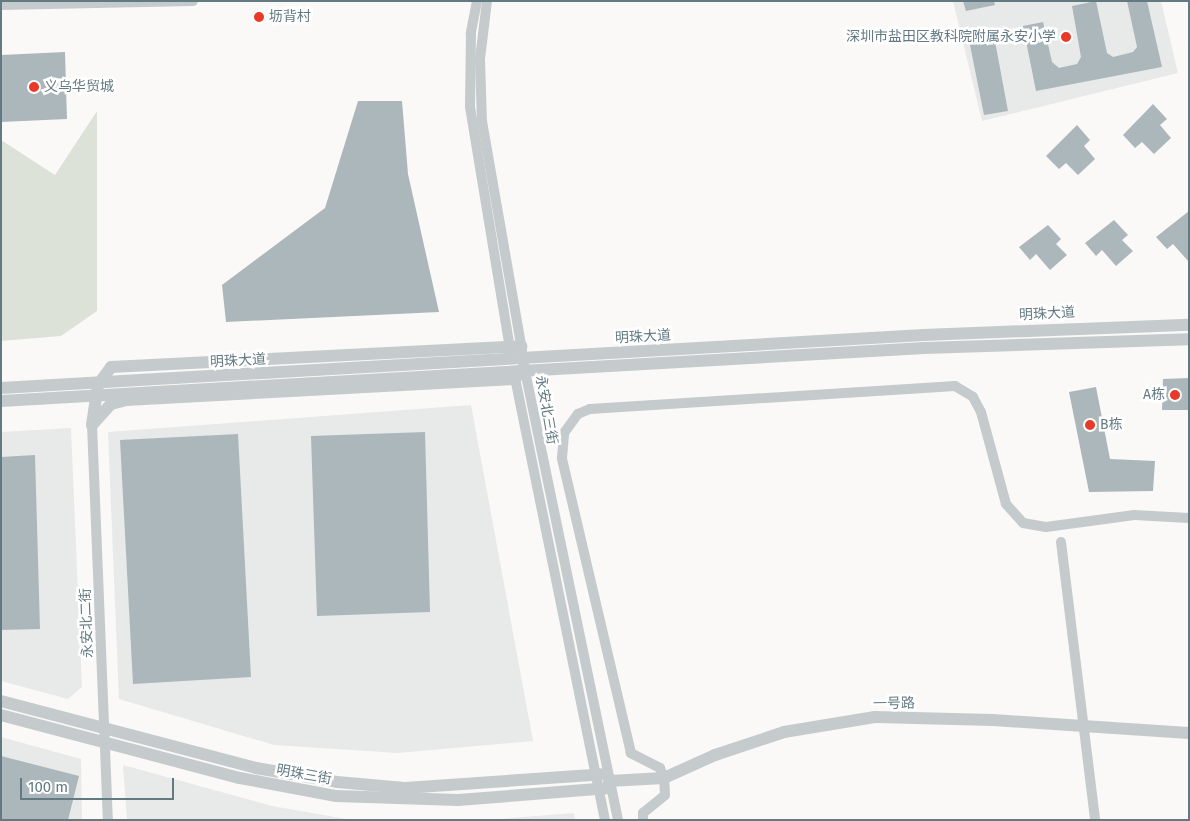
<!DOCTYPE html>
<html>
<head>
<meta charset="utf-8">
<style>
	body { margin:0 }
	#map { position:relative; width:1190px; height:821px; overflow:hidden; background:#faf9f8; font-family:"Fira Sans","Noto Sans SC",sans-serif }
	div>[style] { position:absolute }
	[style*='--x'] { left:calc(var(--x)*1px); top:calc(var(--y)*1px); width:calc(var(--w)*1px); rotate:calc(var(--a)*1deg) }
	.built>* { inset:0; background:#e8e9e9 }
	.green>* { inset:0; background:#dde2d8 }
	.building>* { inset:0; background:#acb7bb }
	.minor>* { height:10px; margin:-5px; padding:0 5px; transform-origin:5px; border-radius:5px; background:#c5cbcd }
	.tertiary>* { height:12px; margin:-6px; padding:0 6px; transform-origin:6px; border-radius:6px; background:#c5cbcd }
	.tertiary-bridge>* { height:12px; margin:-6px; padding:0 6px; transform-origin:6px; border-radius:6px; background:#c5cbcd }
	.dots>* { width:14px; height:14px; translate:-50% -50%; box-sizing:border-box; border:2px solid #fff; border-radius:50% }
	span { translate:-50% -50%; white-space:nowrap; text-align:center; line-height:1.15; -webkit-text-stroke:5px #fff; paint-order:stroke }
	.poi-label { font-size:14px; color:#647a83 }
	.left { translate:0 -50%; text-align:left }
	.right { translate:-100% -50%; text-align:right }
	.street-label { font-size:14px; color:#647a83 }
	.frame { position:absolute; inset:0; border:2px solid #647a83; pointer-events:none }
	.scale { position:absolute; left:20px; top:778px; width:154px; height:22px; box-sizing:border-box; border:2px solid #647a83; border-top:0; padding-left:6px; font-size:15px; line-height:18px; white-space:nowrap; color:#647a83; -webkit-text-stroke:4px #fff; paint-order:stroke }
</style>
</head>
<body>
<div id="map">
	<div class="built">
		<div style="clip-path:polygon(953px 1px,1161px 1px,1178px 73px,982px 121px)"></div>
		<div style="clip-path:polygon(471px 405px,533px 741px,398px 753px,274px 745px,119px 699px,108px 432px)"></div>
		<div style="clip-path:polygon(71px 428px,82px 687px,68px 699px,1px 681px,1px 432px)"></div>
		<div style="clip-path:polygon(1px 737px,81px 759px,82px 820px,1px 820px)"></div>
		<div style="clip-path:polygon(123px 765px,272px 806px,352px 820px,127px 820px)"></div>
		<div style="clip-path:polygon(574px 813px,575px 820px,488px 820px)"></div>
	</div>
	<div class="green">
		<div style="clip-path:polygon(97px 111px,97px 311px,61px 336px,1px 341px,1px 140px,55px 175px)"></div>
	</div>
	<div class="building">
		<div style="clip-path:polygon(963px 1px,994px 1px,995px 5px,966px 11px)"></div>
		<div style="clip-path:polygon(1096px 1px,1107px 53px,1113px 57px,1133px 52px,1137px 47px,1127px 1px,1147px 1px,1162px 67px,1036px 91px,1023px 26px,1043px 22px,1052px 62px,1059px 68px,1077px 64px,1081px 57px,1072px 6px)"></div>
		<div style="clip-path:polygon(994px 36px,1008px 111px,984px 115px,969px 40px)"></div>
		<div style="clip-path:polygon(65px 52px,67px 119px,1px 122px,1px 55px)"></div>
		<div style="clip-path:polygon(358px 101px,402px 101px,408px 174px,439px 312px,226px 322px,222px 285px,325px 208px)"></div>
		<div style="clip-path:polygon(1153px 104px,1167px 119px,1160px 125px,1171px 138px,1154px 154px,1142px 142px,1135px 148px,1123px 135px)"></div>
		<div style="clip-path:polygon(1077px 125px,1090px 140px,1084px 146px,1095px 159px,1078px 175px,1066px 163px,1059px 169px,1046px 156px)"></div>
		<div style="clip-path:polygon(1189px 211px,1189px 262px,1173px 244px,1167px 249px,1156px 237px)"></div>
		<div style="clip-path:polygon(1114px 220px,1128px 235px,1122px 240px,1133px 251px,1116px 266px,1102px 250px,1096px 256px,1085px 243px)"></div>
		<div style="clip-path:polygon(1048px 225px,1061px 239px,1056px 244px,1067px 255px,1050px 270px,1036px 254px,1030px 260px,1019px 247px)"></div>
		<div style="clip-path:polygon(1189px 378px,1189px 410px,1162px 410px,1163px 379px)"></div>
		<div style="clip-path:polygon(1096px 387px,1110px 459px,1155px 461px,1153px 491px,1089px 492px,1069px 392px)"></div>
		<div style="clip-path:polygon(425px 432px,430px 612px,317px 616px,311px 436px)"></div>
		<div style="clip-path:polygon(238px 434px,251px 677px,133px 684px,120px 440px)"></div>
		<div style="clip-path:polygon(35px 455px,40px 629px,1px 630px,1px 457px)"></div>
		<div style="clip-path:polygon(1px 756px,79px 776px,68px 820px,1px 820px)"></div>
	</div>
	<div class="minor">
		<div style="--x:477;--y:1;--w:33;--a:101"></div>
		<div style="--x:471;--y:33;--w:74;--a:90.8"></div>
		<div style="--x:470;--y:107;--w:250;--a:80.6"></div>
		<div style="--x:487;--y:1;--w:58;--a:96.9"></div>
		<div style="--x:480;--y:59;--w:62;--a:88.2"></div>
		<div style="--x:482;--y:121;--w:233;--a:80.1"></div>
		<div style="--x:1;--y:5;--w:192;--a:-1.2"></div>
		<div style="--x:524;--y:366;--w:464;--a:78.3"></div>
		<div style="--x:514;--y:373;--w:456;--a:78.5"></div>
		<div style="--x:92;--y:425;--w:395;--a:87.7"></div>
		<div style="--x:1061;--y:542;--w:280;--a:83"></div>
		<div style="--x:643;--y:820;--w:7;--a:-90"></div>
		<div style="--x:643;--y:813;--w:28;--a:-39"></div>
		<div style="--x:665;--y:795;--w:17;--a:-93"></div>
		<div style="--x:664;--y:778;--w:11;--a:-112"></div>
		<div style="--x:660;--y:768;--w:33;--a:-153"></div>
		<div style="--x:631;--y:753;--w:303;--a:-103.2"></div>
		<div style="--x:562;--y:458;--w:25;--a:-85"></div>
		<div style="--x:564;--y:433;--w:24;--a:-54"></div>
		<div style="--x:578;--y:414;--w:13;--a:-23"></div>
		<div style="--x:590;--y:409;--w:366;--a:-3.6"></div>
		<div style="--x:955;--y:386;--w:21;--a:31"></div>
		<div style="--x:973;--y:397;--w:17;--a:62"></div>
		<div style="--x:981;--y:412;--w:95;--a:74.8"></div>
		<div style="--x:1006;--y:504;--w:25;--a:48"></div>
		<div style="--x:1023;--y:523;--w:23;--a:10"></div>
		<div style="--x:1046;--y:527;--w:89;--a:-7.8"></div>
		<div style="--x:1134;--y:515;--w:55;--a:3.1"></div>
	</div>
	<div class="tertiary">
		<div style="--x:92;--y:425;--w:40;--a:-81.5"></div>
		<div style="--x:98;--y:385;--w:22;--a:-54"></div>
		<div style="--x:111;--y:367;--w:411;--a:-2.9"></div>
		<div style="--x:92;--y:425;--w:28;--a:-48"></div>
		<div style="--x:111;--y:404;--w:16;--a:-15"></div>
		<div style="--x:126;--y:400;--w:390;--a:-3.1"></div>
		<div style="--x:515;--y:379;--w:15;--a:-53"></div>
		<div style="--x:1;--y:701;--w:264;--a:14.7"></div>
		<div style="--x:256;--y:768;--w:82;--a:9.8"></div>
		<div style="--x:337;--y:782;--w:68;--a:5"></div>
		<div style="--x:405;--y:788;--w:202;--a:-4"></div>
		<div style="--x:1;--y:715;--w:247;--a:14.8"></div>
		<div style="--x:240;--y:778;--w:98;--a:10.6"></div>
		<div style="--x:336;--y:796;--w:122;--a:1.9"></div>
		<div style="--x:458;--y:800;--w:152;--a:-4.5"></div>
		<div style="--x:609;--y:781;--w:55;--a:-3.1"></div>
		<div style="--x:664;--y:778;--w:56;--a:-24.3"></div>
		<div style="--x:715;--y:755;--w:73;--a:-18.4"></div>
		<div style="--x:784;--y:732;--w:92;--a:-9.4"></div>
		<div style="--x:875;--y:717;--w:118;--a:1.5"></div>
		<div style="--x:993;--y:720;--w:196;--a:3.8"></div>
	</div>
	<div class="tertiary-bridge">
		<div style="--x:1;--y:388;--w:924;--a:-3.29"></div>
		<div style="--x:923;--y:335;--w:266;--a:-2.2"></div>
		<div style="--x:1;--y:401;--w:925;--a:-3.29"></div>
		<div style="--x:924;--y:348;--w:265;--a:-1.9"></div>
	</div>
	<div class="dots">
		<div style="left:259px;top:17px;background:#e83929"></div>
		<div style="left:1066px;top:37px;background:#e83929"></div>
		<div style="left:34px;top:87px;background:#e83929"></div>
		<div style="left:1175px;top:395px;background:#e83929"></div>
		<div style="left:1090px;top:425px;background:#e83929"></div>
	</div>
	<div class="poi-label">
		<span class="left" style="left:269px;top:17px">坜背村</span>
		<span class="right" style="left:1056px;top:37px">深圳市盐田区教科院附属永安小学</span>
		<span class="left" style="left:44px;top:87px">义乌华贸城</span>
		<span class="right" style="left:1165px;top:395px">A栋</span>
		<span class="left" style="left:1100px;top:425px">B栋</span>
	</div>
	<div class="street-label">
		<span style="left:1047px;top:314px;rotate:-3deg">明珠大道</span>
		<span style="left:643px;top:337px;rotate:-3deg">明珠大道</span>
		<span style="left:238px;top:361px;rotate:-3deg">明珠大道</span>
		<span style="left:546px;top:410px;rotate:80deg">永安北三街</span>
		<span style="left:87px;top:623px;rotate:-92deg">永安北二街</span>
		<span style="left:894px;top:704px;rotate:-1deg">一号路</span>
		<span style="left:304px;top:775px;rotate:10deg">明珠三街</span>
	</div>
	<div class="frame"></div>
	<div class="scale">100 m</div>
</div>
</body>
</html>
